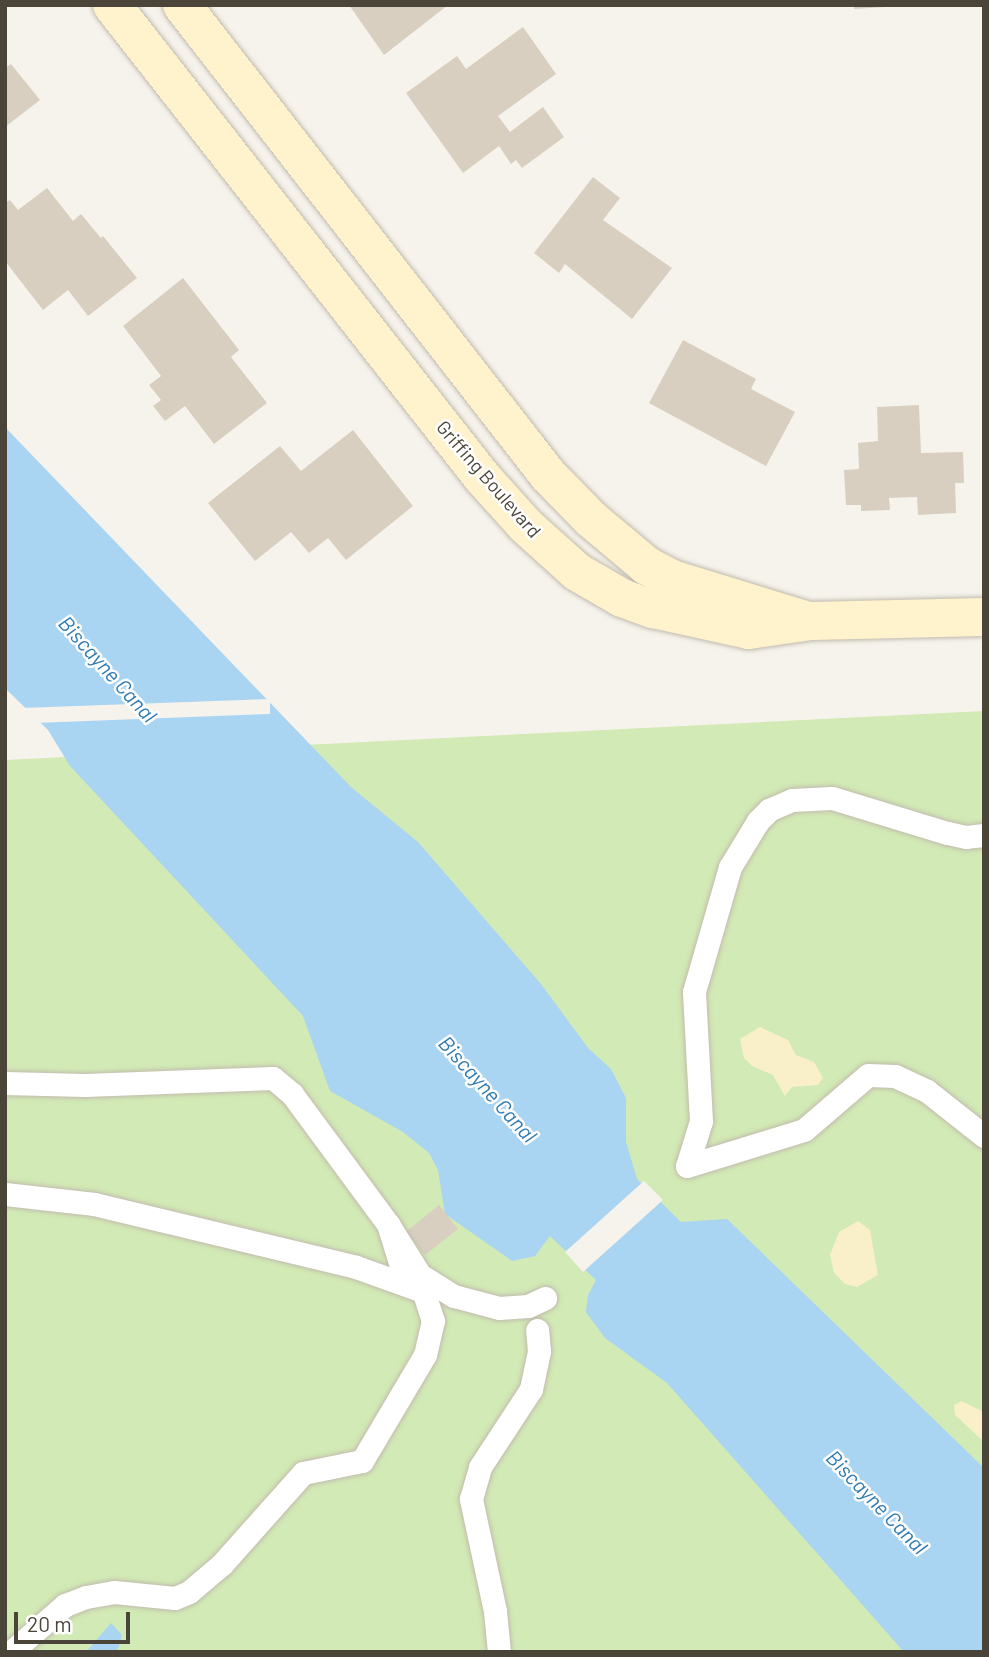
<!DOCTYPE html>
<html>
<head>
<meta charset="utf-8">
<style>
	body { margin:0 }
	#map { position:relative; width:989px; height:1657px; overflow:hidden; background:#f6f3ec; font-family:Barlow,sans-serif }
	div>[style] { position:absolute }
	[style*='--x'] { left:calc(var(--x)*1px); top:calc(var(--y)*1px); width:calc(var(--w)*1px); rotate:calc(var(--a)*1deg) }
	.green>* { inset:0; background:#d2eab5 }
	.sand>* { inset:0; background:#f9efc9 }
	.water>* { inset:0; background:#a9d4f2 }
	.pier>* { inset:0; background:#f6f3ec }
	.building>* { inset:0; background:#d8cfc1 }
	.roads { filter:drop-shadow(0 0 2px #c2bbae) drop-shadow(0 0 2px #c2bbae) }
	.lane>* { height:23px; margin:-11.5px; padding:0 11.5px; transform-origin:11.5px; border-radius:11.5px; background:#fff }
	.secondary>* { height:38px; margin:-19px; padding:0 19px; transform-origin:19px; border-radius:19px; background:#fff3cd }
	span { translate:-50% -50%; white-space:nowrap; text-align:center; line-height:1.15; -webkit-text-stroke:5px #fff; paint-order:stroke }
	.street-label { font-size:19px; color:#4b4439 }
	.water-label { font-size:21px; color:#2e7ab2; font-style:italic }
	.frame { position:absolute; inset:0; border:7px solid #4b4439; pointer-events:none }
	.scale { position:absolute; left:14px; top:1612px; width:116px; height:32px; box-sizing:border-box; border:4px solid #4b4439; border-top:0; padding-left:9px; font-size:21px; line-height:24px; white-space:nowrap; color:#4b4439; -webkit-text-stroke:5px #fff; paint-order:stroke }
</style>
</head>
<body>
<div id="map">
	<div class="green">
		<div style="clip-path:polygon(984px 711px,984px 1652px,5px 1652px,5px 760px)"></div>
	</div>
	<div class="sand">
		<div style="clip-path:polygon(760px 1027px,788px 1040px,796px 1055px,814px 1062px,823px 1078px,818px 1085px,792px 1087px,785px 1096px,773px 1075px,752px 1066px,744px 1058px,740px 1039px)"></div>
		<div style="clip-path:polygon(858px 1221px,870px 1230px,878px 1275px,857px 1287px,845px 1284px,834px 1273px,830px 1255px,839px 1232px)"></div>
		<div style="clip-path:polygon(961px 1401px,984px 1412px,984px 1442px,955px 1415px,954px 1405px)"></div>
	</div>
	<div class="water">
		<div style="clip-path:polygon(5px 427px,352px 788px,418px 842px,541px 984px,588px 1048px,611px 1069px,626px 1098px,626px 1142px,637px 1179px,681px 1222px,727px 1219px,984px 1468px,984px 1652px,904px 1652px,667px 1383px,605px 1338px,586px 1312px,588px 1295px,596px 1280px,550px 1236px,535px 1256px,512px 1261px,445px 1214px,438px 1170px,429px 1153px,403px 1132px,330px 1091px,303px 1016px,70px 766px,48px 730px,5px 688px)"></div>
		<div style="clip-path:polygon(111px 1623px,122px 1635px,117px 1652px,86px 1652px)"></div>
	</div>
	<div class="pier">
		<div style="clip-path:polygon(270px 699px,270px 714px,35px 723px,21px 708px)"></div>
		<div style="clip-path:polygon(644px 1181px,663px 1200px,583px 1272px,565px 1252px)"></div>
	</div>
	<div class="building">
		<div style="clip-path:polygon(349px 5px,448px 5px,384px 55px)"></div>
		<div style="clip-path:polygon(854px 5px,885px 5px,885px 7px,854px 9px)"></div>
		<div style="clip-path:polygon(523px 27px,556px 74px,498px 116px,510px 132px,543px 107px,564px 137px,522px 168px,516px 160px,511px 164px,499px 146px,463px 173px,406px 93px,457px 56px,466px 69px)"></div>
		<div style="clip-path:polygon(11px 64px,40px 100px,5px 127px,5px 68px)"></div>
		<div style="clip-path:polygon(593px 177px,620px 198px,603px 220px,672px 268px,632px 319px,565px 264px,559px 273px,534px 253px)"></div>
		<div style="clip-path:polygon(47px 188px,73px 221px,81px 214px,101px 238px,103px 236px,137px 278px,88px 316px,68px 290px,43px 310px,5px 261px,5px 203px,10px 200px,18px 210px)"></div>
		<div style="clip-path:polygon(183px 278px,239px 350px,231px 357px,267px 403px,214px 444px,185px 406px,165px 421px,153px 406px,161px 400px,149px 385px,161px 376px,123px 326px)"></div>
		<div style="clip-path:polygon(683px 340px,756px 379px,751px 389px,795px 412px,766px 466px,649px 403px)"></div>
		<div style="clip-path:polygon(919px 405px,921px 453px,963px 452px,964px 483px,955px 483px,956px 513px,918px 515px,917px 497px,889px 498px,890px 510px,861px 511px,861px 505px,846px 505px,844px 470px,859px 469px,858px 443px,878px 441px,877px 407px)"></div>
		<div style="clip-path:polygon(353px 430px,413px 506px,346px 560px,328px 538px,309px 553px,291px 532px,255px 561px,208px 503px,280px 446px,301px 471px)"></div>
		<div style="clip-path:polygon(439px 1205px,458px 1229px,425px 1255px,406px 1232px)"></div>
	</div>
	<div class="roads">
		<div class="lane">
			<div style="--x:984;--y:835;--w:18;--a:174"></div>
			<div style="--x:966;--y:837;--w:19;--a:-168"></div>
			<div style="--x:947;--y:833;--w:120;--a:-163.1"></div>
			<div style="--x:832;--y:798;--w:40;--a:177.1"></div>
			<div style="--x:792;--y:800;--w:25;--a:157"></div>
			<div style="--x:769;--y:810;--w:16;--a:135"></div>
			<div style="--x:758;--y:821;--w:54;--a:121.3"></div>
			<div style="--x:730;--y:867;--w:130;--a:106.1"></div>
			<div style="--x:694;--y:992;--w:129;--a:86.9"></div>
			<div style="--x:701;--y:1121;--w:47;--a:107.3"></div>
			<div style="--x:687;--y:1166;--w:122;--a:-17.1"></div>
			<div style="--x:804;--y:1130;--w:84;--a:-40.7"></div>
			<div style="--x:868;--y:1075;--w:27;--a:2"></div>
			<div style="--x:895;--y:1076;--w:35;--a:25"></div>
			<div style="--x:927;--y:1091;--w:73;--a:38.3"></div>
			<div style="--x:5;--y:1083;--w:80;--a:1.4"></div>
			<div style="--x:85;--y:1085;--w:188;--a:-2.1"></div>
			<div style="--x:273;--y:1078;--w:25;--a:40"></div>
			<div style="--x:292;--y:1094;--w:162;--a:53.6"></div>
			<div style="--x:5;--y:1194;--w:90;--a:6.4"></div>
			<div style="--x:94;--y:1204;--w:269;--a:13.5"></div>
			<div style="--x:356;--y:1267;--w:68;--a:19.8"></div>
			<div style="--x:11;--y:1652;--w:72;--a:-41"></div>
			<div style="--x:65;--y:1605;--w:22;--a:-21"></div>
			<div style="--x:86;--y:1597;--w:28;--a:-10"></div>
			<div style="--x:114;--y:1592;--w:61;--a:5.6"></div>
			<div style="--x:175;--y:1598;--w:15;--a:-23"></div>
			<div style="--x:189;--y:1592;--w:43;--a:-40.3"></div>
			<div style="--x:222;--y:1564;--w:122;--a:-48.3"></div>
			<div style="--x:303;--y:1473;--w:60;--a:-11.5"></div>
			<div style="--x:362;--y:1461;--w:123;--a:-59.3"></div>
			<div style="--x:425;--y:1355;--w:35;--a:-77"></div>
			<div style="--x:433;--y:1321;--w:32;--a:-108"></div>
			<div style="--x:423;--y:1291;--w:33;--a:-131"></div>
			<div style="--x:401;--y:1266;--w:44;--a:-107.2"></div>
			<div style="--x:388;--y:1224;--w:60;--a:57.9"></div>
			<div style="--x:420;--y:1275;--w:40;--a:32"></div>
			<div style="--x:454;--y:1296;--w:47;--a:14.9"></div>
			<div style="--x:499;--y:1308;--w:29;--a:-4"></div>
			<div style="--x:528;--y:1306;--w:19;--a:-25"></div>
			<div style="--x:499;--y:1652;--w:41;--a:-95.6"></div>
			<div style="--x:495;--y:1611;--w:115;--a:-102.1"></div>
			<div style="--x:471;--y:1499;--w:33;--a:-74"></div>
			<div style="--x:480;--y:1467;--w:93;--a:-56.8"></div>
			<div style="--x:531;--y:1389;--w:39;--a:-78"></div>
			<div style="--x:539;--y:1351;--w:21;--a:-95"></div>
		</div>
		<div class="secondary">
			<div style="--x:112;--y:5;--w:600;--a:51.91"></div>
			<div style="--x:482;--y:477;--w:64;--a:48.1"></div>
			<div style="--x:525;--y:525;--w:70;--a:42.1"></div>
			<div style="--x:577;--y:572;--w:52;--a:30"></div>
			<div style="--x:622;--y:598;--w:33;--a:20"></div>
			<div style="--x:653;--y:609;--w:98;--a:12.3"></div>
			<div style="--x:749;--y:630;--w:63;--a:-8.3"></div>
			<div style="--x:811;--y:621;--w:173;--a:-1.3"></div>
			<div style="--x:182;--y:5;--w:596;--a:52.09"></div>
			<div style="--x:548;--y:475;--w:62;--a:45.7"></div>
			<div style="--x:591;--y:519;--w:73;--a:40"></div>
			<div style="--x:647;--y:566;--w:31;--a:27"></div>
			<div style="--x:675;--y:580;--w:133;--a:17.1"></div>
		</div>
	</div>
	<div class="street-label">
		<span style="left:489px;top:479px;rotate:49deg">Griffing Boulevard</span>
	</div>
	<div class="water-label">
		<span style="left:108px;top:669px;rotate:48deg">Biscayne Canal</span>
		<span style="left:488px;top:1089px;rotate:48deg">Biscayne Canal</span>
		<span style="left:877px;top:1502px;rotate:46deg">Biscayne Canal</span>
	</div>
	<div class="frame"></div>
	<div class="scale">20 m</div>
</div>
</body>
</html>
